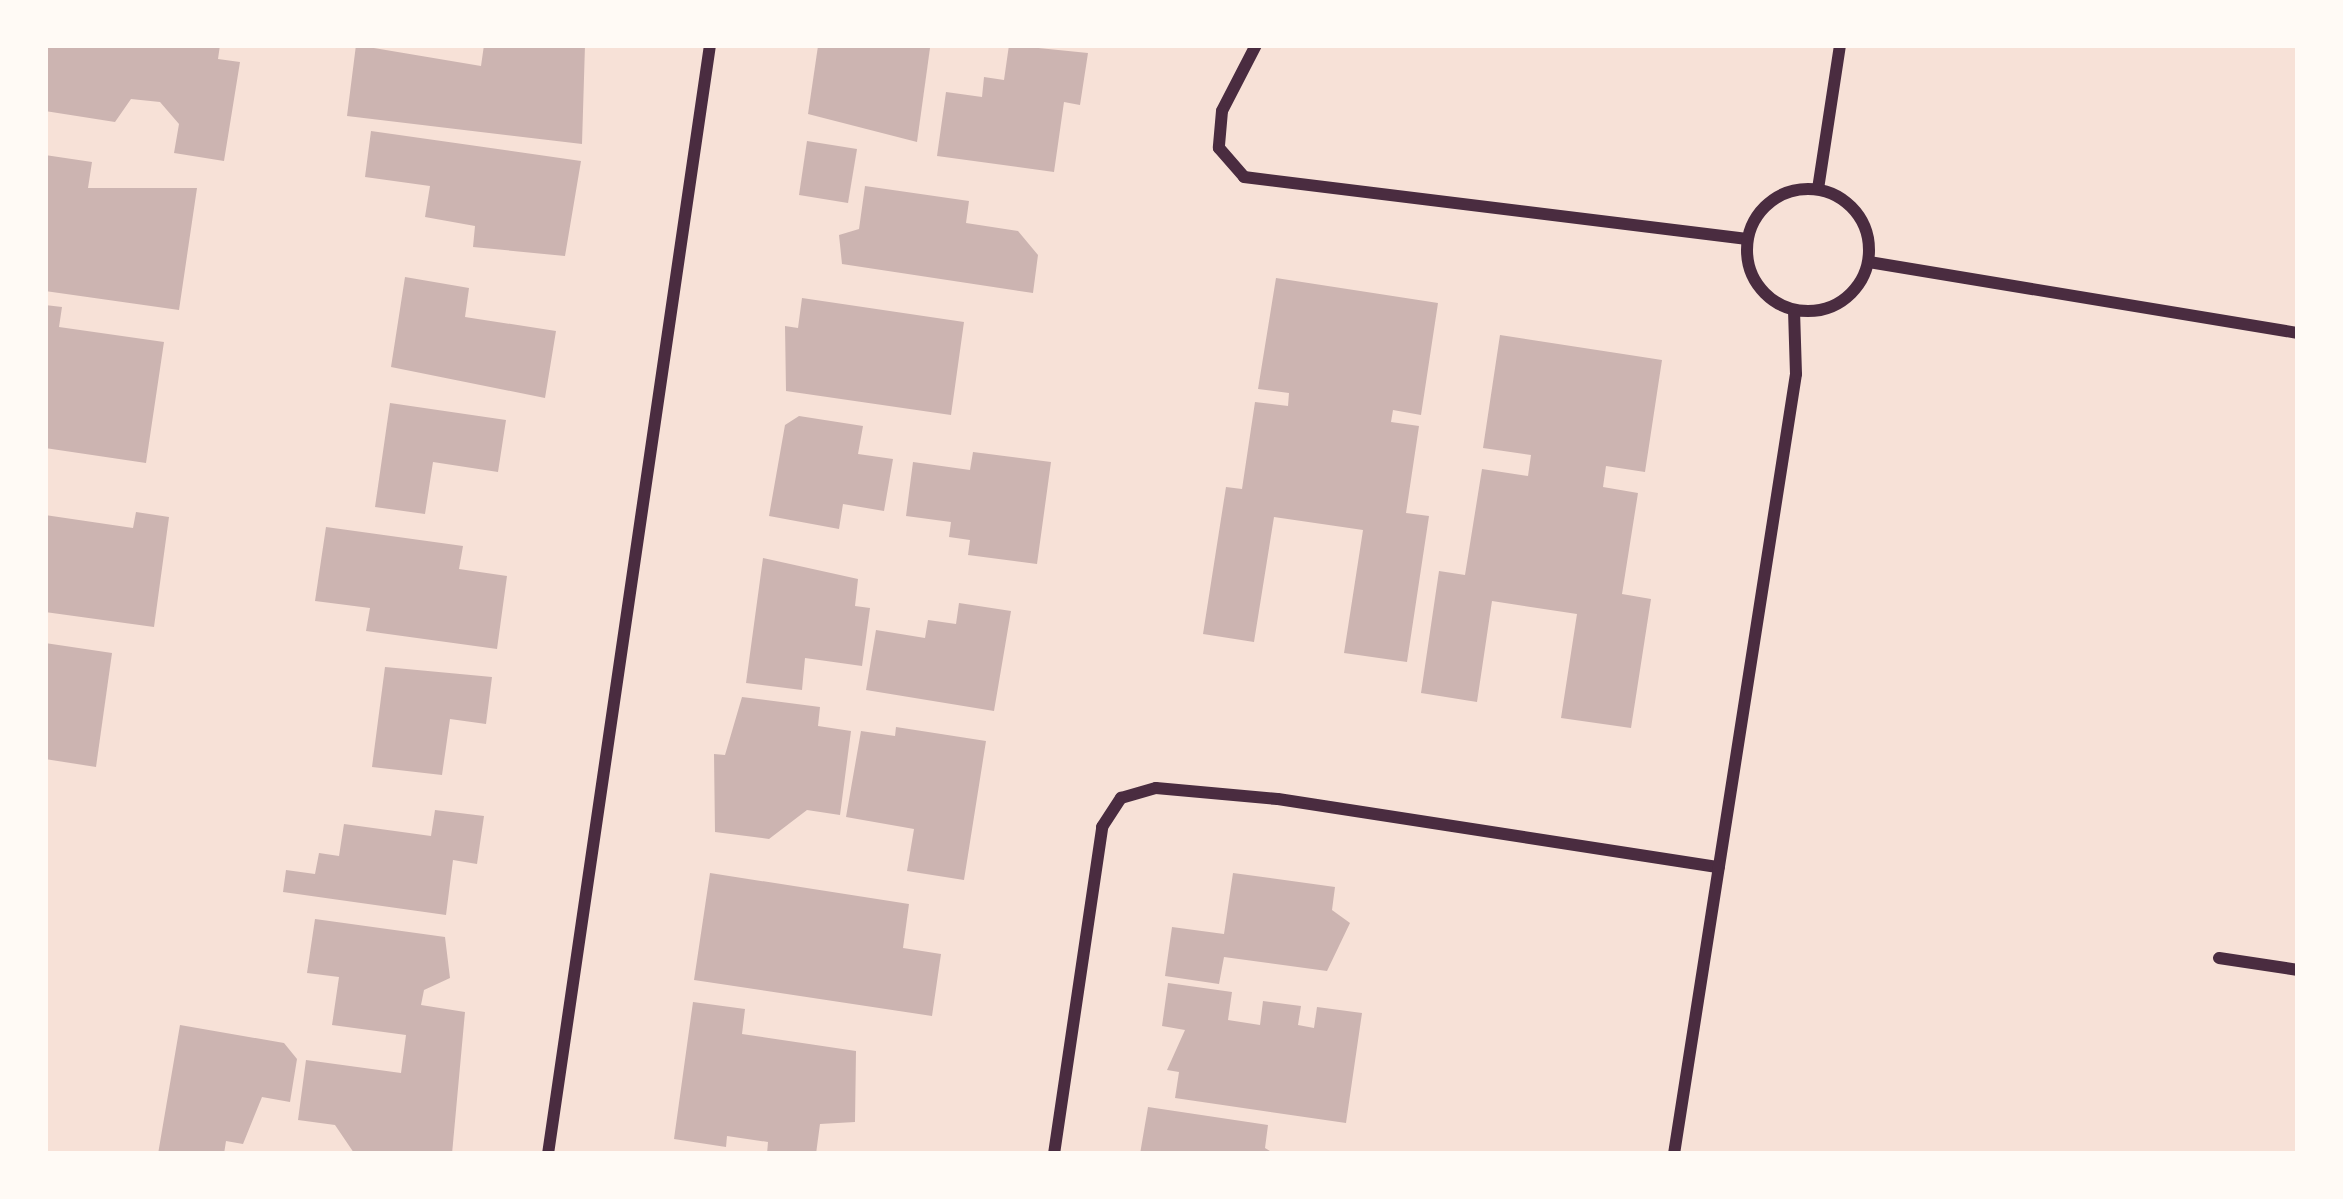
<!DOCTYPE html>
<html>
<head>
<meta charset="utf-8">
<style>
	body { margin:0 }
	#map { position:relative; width:2343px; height:1199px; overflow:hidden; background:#f7e1d7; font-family:"Golos Text",sans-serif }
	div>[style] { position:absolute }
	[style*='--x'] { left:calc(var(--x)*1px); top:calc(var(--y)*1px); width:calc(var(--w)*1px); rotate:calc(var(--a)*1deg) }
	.building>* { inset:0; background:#ccb4b1 }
	.minor>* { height:12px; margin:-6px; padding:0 6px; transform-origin:6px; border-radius:6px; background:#4a2c40 }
	.minor>.ring { margin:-6px; padding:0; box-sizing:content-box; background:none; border:12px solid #4a2c40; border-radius:50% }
	span { translate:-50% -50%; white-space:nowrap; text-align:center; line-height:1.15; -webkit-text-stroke:10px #fffaf5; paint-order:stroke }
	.frame { position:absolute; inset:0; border:48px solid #fffaf5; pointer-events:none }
</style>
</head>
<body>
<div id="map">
	<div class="building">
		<div style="clip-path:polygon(45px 45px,220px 45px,218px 59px,240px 62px,224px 161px,174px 153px,179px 124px,160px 102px,131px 99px,115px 122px,45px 111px)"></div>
		<div style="clip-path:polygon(356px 45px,481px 66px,484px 45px,585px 45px,582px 144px,347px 116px)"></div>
		<div style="clip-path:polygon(1009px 45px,1088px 53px,1080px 105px,1064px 102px,1054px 172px,937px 156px,946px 92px,982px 97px,984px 77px,1004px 80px)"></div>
		<div style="clip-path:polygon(818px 46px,930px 48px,917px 142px,808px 114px)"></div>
		<div style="clip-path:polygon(371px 131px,581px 161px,565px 256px,473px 247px,475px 226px,425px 217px,430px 186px,365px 177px)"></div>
		<div style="clip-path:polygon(807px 141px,857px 149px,848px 203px,799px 195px)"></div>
		<div style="clip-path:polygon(45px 155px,92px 162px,88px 188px,197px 188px,179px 310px,45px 291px)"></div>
		<div style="clip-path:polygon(865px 186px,969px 201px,966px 223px,1018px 231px,1038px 255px,1033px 293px,842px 264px,839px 235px,859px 229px)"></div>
		<div style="clip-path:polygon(405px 277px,469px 288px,465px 317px,556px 331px,545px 398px,391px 367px)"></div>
		<div style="clip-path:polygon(1276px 278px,1438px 303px,1421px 415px,1393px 410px,1391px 422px,1419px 426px,1406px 513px,1429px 516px,1407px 662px,1344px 653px,1363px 530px,1274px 517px,1254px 642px,1203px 634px,1226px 487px,1242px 489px,1255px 402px,1288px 406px,1289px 393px,1258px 389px)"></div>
		<div style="clip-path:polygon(802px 298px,964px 322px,951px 415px,786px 391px,785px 326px,798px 328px)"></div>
		<div style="clip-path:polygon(45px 305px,62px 307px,59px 327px,164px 342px,146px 463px,45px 448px)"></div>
		<div style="clip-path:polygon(1500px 335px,1662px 360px,1645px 472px,1606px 466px,1603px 487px,1638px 493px,1622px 594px,1651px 599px,1631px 728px,1561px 718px,1577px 614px,1492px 601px,1477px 702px,1421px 693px,1439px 571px,1465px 575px,1482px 469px,1528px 476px,1531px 455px,1483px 448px)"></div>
		<div style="clip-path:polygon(390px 403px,506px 420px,498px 472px,433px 462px,425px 514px,375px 507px)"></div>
		<div style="clip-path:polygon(799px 416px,863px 426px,858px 454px,893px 459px,884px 511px,843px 504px,839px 529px,769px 516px,785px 425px)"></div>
		<div style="clip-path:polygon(973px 452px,1051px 462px,1037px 564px,968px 555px,970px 540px,949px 537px,951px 522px,906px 516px,913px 462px,970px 470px)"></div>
		<div style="clip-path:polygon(136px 512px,169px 517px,154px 627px,45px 612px,45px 515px,133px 528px)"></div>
		<div style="clip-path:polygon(326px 527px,463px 546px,459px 569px,507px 576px,497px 649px,366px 631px,370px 608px,315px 601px)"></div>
		<div style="clip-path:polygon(763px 558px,858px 579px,855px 606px,870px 608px,862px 666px,805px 658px,802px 690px,746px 683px)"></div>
		<div style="clip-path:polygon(959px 603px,1011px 611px,994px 711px,866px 690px,876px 630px,925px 638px,928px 620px,956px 624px)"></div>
		<div style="clip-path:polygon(45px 643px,112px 653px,96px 767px,45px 759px)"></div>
		<div style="clip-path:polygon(385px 667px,492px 677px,486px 724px,450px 719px,442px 775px,372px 767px)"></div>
		<div style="clip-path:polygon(742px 697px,820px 707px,818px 726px,851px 731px,840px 815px,807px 810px,769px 839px,715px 832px,714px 754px,725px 755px)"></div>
		<div style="clip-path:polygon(896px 727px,986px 741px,964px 880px,907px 871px,914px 829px,846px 817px,861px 731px,895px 736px)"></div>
		<div style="clip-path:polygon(435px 810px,484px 816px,477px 864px,453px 860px,446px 915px,283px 892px,286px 870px,315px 874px,319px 853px,339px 856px,344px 824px,431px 836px)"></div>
		<div style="clip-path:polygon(710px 873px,909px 904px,903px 948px,941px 954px,932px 1016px,694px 980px)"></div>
		<div style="clip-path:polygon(1233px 873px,1335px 887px,1332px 910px,1350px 923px,1327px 971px,1224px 957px,1219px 984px,1165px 976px,1172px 927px,1224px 934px)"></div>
		<div style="clip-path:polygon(315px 919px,445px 937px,450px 978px,424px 990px,421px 1005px,465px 1012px,452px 1154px,354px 1153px,335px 1125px,298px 1120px,306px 1060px,401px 1073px,406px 1035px,332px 1025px,339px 977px,307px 973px)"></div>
		<div style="clip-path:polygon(1168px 983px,1232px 992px,1228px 1020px,1260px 1025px,1263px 1001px,1301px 1006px,1298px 1025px,1314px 1028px,1317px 1007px,1362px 1013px,1346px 1123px,1175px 1098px,1179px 1072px,1167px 1070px,1185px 1030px,1162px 1026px)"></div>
		<div style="clip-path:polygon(693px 1002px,745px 1009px,742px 1034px,856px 1051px,855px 1122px,820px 1124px,816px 1154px,767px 1154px,768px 1142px,727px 1136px,726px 1147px,674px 1139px)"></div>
		<div style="clip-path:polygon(180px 1025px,284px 1043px,297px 1059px,290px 1102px,262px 1097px,243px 1144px,226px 1141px,224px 1154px,158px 1154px)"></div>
		<div style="clip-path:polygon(1148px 1107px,1268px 1125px,1265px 1148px,1275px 1154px,1140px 1154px)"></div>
	</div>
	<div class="minor">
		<div style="--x:1256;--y:45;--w:74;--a:117.3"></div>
		<div style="--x:1222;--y:111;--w:37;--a:95"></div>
		<div style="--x:1219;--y:148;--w:38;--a:49"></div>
		<div style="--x:1244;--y:177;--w:507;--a:7.03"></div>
		<div class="ring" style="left:1747px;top:189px;width:110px;height:110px"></div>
		<div style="--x:1818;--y:189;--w:146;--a:-81.3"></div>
		<div style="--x:1869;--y:262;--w:435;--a:9.4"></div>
		<div style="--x:2219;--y:958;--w:80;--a:8.6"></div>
		<div style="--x:548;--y:1154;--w:1121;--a:-81.69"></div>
		<div style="--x:1054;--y:1154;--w:331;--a:-81.6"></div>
		<div style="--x:1102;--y:827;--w:35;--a:-57"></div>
		<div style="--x:1121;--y:798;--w:36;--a:-16"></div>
		<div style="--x:1156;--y:788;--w:122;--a:5.2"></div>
		<div style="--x:1278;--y:799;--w:446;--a:8.8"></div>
		<div style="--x:1674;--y:1154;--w:789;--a:-81.11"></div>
		<div style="--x:1796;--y:374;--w:64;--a:-91.8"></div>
	</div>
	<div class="frame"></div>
</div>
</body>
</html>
